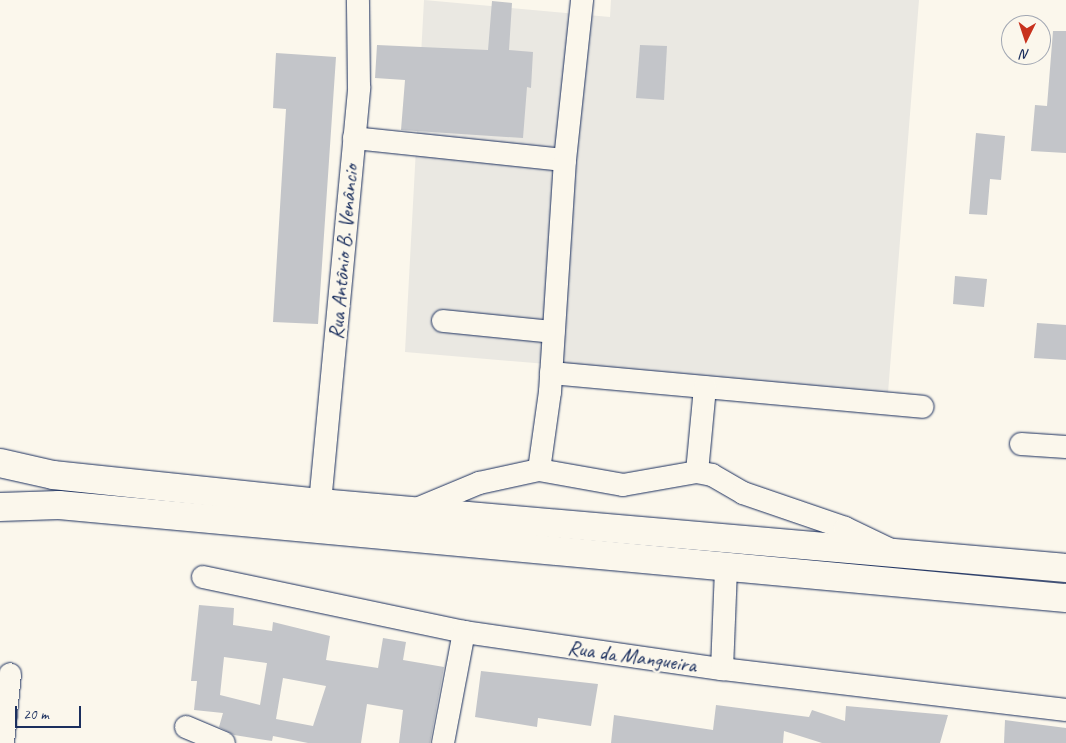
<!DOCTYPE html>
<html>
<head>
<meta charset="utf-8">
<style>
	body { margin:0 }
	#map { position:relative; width:1066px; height:743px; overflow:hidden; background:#fbf7ec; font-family:Caveat,sans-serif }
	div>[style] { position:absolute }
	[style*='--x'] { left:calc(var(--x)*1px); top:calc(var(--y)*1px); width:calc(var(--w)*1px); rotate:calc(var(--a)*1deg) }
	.built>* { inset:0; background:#eae8e2 }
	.building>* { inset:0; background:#c3c5c9 }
	.roads { filter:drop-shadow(0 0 1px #1b2f5e) drop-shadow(0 0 1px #1b2f5e) }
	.minor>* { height:22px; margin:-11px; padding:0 11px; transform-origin:11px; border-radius:11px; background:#fbf7ec }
	.highway>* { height:28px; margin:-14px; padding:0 14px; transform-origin:14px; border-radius:14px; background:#fbf7ec }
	span { translate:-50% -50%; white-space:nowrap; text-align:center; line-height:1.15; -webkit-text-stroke:5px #fbf7ec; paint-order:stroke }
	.street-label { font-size:21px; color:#1b2f5e }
	.north { position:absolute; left:1001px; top:15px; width:50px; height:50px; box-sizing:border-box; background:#fbf7ec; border:1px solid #a1a7b3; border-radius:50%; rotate:184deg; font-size:14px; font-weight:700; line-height:20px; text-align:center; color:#1b2f5e }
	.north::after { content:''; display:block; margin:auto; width:18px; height:22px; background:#c8321e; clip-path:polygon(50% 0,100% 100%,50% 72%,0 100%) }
	.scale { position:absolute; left:15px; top:706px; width:66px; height:22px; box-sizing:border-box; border:2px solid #1b2f5e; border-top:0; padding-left:6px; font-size:15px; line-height:18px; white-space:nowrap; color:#1b2f5e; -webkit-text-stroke:4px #fbf7ec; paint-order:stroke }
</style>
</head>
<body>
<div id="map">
	<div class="built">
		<div style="clip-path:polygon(424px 0,610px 17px,611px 0,919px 0,888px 393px,405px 352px)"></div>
	</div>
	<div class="building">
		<div style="clip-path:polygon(492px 1px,512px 3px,509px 50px,533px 52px,531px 88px,527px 87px,523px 138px,401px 130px,405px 80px,375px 78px,377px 45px,488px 50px)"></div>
		<div style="clip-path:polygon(1053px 31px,1066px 31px,1066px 153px,1031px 151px,1035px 105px,1047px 106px)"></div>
		<div style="clip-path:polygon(640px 45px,667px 46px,664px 100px,636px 98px)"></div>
		<div style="clip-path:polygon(276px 53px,336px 57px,318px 324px,273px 322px,286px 109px,273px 108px)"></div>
		<div style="clip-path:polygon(976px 133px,1005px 136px,1001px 180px,990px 179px,987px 215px,969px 214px)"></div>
		<div style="clip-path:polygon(955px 276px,987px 279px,984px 307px,953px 304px)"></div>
		<div style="clip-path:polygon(1037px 323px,1066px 325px,1066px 360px,1034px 358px)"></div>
		<div style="clip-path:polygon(evenodd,199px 605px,234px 608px,233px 625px,272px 631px,273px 622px,330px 636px,326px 660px,378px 668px,383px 638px,406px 642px,403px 660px,444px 667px,430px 743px,399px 743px,403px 710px,367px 704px,361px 743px,308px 743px,273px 736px,272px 741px,234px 735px,219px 727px,223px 713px,194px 710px,197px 681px,191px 681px,199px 605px,224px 657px,267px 663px,260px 705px,220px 695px,224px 657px,199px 605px,283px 678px,326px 686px,313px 726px,276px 719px,283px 678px)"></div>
		<div style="clip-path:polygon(481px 671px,598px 684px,591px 726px,538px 718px,537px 727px,475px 717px)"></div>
		<div style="clip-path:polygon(716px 705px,809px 717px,812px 710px,845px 721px,846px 706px,948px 715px,940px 743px,822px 743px,784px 731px,783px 743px,611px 743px,614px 715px,713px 730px)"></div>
		<div style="clip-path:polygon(1005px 720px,1066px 728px,1066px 743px,1004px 743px)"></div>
	</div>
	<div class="roads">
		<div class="minor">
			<div style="--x:354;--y:138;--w:212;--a:6"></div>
			<div style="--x:443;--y:321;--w:111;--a:5.7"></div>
			<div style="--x:551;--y:373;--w:373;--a:5.2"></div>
			<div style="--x:1021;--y:444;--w:45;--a:3.8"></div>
			<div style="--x:539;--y:470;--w:79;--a:-82"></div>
			<div style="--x:550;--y:392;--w:232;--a:-86.3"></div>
			<div style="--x:565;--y:160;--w:161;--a:-83.9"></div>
			<div style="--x:697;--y:472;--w:85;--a:-84.6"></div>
			<div style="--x:320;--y:503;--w:418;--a:-84.6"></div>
			<div style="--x:359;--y:87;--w:87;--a:-90.7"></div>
			<div style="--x:412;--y:511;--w:73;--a:-22.7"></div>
			<div style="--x:479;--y:483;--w:61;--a:-12.2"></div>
			<div style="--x:539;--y:470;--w:85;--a:10.1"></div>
			<div style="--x:623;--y:485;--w:75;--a:-10"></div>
			<div style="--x:697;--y:472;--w:15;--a:11"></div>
			<div style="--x:712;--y:475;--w:36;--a:30"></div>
			<div style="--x:743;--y:493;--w:108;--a:18.9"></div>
			<div style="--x:845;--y:528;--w:49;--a:25.5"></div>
			<div style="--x:203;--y:577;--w:267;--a:11.9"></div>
			<div style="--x:464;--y:632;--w:261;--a:8.2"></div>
			<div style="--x:722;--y:669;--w:346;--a:6.8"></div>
			<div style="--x:722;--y:669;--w:101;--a:-87.7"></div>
			<div style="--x:186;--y:727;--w:41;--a:22.8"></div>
			<div style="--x:3;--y:743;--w:69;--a:-84.2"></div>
			<div style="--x:443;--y:743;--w:113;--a:-79.3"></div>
		</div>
		<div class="highway">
			<div style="--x:0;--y:463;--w:54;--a:12.8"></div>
			<div style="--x:53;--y:475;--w:268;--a:6"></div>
			<div style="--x:320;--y:503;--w:749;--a:4.98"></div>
			<div style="--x:0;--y:507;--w:59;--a:-1.9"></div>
			<div style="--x:59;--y:505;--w:1011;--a:5.28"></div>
		</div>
	</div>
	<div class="street-label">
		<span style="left:343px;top:252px;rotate:-85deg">Rua Antônio B. Venâncio</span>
		<span style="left:632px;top:656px;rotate:8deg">Rua da Mangueira</span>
	</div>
	<div class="north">N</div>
	<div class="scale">20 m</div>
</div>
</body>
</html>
